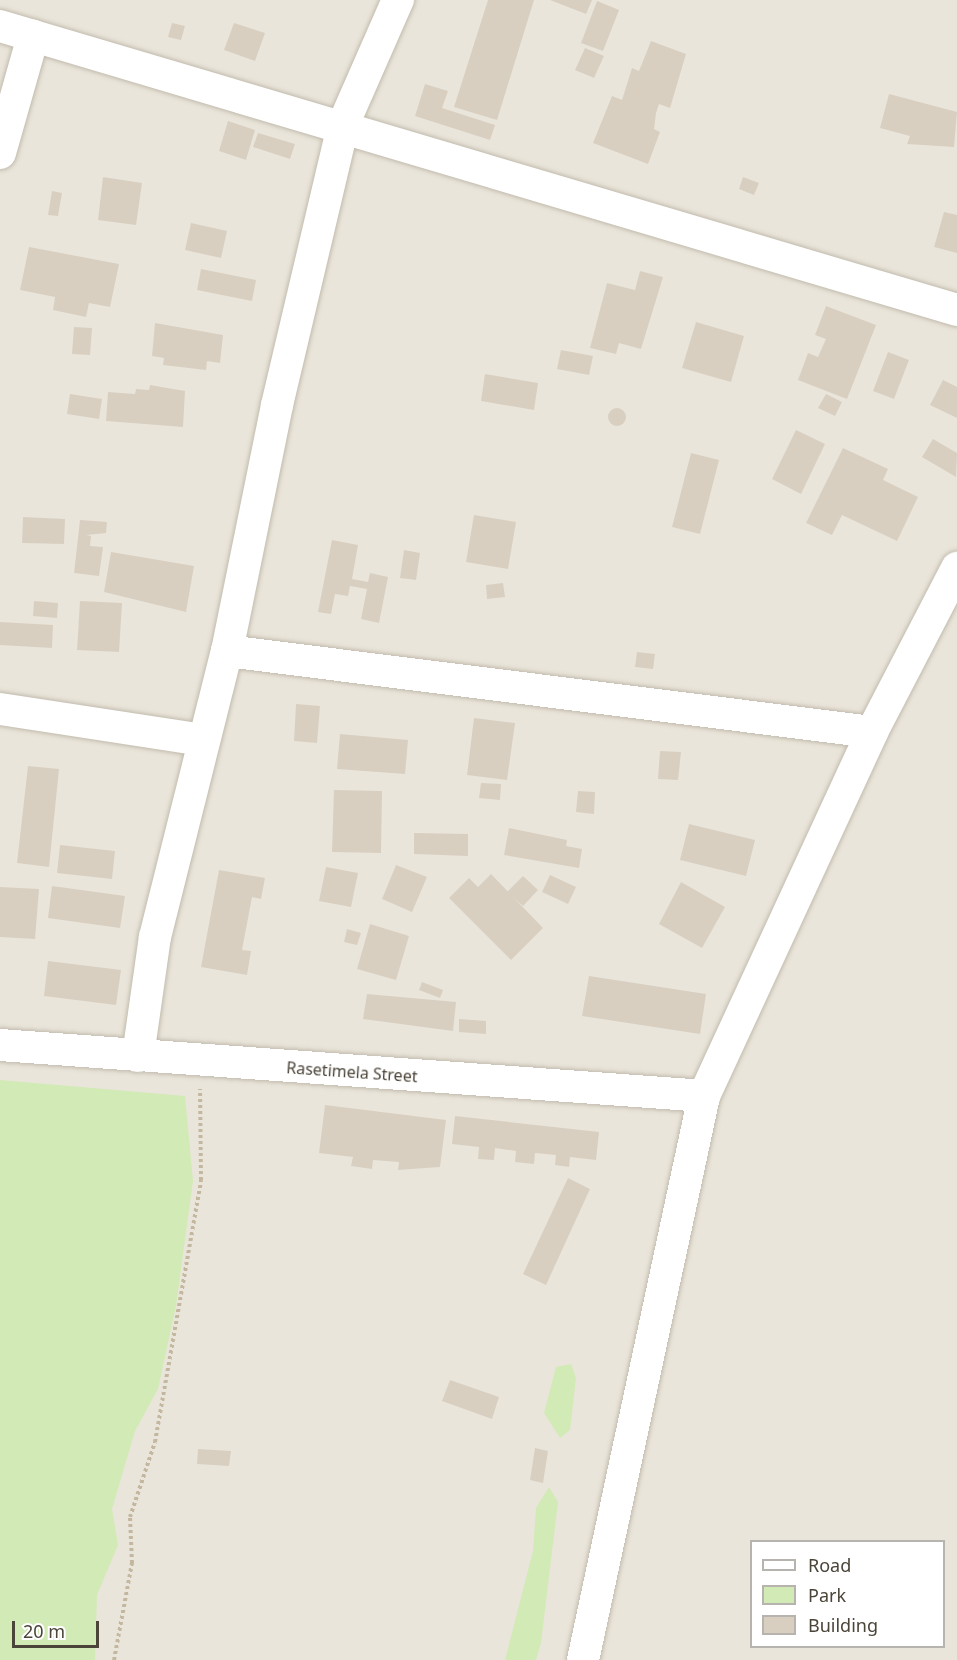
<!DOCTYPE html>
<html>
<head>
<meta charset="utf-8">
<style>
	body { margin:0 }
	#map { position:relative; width:957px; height:1660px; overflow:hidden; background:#f6f3ec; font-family:"Noto Sans",sans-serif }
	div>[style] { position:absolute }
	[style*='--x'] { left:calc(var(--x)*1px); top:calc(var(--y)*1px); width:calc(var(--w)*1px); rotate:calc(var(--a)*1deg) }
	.residential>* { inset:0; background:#eae5da }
	.green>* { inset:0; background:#d2eab5 }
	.building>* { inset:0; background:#d8cfc1 }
	.round { border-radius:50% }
	.path>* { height:4px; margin-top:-2px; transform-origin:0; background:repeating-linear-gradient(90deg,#c4b79f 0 3px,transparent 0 6px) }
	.roads { filter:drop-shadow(0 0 2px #c2bbae) drop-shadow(0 0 2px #c2bbae) }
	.minor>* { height:32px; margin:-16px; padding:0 16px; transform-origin:16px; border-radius:16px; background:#fff }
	span { translate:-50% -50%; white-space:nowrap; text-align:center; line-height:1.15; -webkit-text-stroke:4.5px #fff; paint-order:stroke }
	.street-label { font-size:16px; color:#4b4439 }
	.legend { position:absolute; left:750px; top:1540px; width:195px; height:108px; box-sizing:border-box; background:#fff; border:2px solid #b7b4b0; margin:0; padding:8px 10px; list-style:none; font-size:18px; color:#4b4439 }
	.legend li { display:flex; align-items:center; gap:12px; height:30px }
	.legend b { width:30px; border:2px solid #b7b4b0 }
	.scale { position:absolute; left:12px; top:1621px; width:87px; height:27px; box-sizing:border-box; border:3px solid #4b4439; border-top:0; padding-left:8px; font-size:18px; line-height:21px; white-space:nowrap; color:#4b4439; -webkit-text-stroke:4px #fff; paint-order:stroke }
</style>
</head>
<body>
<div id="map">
	<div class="residential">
		<div style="clip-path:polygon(evenodd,0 0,957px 0,957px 1660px,0 1660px,0 0,752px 1542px,944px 1542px,944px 1646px,752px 1646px,752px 1542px)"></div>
	</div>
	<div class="green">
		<div style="clip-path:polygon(0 1080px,185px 1096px,193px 1181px,176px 1306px,158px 1389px,135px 1431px,112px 1509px,118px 1545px,97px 1595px,95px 1660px,0 1660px)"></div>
		<div style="clip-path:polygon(571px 1364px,576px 1378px,570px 1430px,560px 1438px,544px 1413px,556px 1367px)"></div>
		<div style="clip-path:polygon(549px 1487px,558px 1502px,541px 1643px,536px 1660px,505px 1660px,533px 1551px,536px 1508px)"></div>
	</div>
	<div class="building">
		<div style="clip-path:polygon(488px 0,534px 0,497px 120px,454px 107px)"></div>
		<div style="clip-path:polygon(550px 0,592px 0,586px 14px)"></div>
		<div style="clip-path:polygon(597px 1px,619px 10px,603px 51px,581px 43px)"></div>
		<div style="clip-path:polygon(172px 23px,185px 26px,181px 40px,168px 37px)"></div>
		<div style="clip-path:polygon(234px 23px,265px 33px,255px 61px,224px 50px)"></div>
		<div style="clip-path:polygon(651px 41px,686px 54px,670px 108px,659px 104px,656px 113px,654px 129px,660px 132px,648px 164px,593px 143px,612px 96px,622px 100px,632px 68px,639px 71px)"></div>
		<div style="clip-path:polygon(585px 48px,604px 56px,594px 78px,575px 70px)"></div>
		<div style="clip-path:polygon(425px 84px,448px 91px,442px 108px,495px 125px,490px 140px,415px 116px)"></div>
		<div style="clip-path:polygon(889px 94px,957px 112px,954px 147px,907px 144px,910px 136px,880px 128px)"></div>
		<div style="clip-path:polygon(228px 121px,255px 130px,246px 160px,219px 151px)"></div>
		<div style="clip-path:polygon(258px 133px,295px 144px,290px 159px,253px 147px)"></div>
		<div style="clip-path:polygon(103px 177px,142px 183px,136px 225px,98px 220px)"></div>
		<div style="clip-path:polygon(743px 177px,759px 183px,754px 195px,739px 189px)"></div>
		<div style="clip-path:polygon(52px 191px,62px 193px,58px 216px,48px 215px)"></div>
		<div style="clip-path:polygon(944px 212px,957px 215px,957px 253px,934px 247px)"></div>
		<div style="clip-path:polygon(191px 223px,227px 231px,221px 258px,185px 250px)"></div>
		<div style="clip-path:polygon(29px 247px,119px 264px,110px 307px,89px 303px,86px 317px,53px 310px,55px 297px,20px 290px)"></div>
		<div style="clip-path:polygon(201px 269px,256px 280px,252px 301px,197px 290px)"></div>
		<div style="clip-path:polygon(640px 271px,663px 277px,641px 349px,619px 343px,616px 354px,590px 348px,607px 283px,635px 290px)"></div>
		<div style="clip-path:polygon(826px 306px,876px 325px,847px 399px,798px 380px,808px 353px,818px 357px,826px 339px,815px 335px)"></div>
		<div style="clip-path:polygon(696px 322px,744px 336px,731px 382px,682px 368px)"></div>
		<div style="clip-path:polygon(155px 323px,223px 335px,220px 363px,207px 361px,206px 370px,163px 365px,164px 358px,152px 356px)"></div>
		<div style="clip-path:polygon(74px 327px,92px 328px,90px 355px,72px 354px)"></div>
		<div style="clip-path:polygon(561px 350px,593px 356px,589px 375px,557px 369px)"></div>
		<div style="clip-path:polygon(888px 352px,909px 360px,894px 399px,873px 391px)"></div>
		<div style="clip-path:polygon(485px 374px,538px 383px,534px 410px,481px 401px)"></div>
		<div style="clip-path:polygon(943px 380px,957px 387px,957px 418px,930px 405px)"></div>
		<div style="clip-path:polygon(150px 385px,185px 391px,183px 427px,106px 421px,108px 392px,135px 394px,136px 389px,149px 390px)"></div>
		<div style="clip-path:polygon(70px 394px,102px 399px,99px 419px,67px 414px)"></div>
		<div style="clip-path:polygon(826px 394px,842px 402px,835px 416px,818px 408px)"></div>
		<div class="round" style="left:608px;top:408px;width:18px;height:18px"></div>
		<div style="clip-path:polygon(796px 430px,825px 444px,801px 494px,772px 479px)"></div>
		<div style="clip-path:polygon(933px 439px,957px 453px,956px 477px,922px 457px)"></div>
		<div style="clip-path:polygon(843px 448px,888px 469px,883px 480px,918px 497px,897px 541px,842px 515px,832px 535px,806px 523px)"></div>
		<div style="clip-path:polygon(691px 453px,719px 460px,700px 534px,672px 527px)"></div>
		<div style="clip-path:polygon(474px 515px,516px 522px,508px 569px,466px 562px)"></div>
		<div style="clip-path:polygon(23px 517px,65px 519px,64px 544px,22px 543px)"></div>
		<div style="clip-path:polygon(80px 520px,107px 522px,106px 533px,86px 535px,91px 536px,90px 546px,103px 547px,99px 576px,74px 573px)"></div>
		<div style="clip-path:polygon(332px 540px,358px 545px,352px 579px,368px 582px,370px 573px,388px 577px,379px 623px,361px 619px,367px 589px,350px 586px,348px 596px,335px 594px,331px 614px,318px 612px)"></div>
		<div style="clip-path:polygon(404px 550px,420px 553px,416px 580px,400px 578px)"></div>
		<div style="clip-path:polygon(111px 552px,194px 566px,186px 612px,104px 592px)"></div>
		<div style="clip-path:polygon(503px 583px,505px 597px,487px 599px,486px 585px)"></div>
		<div style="clip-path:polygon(34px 601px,58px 603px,57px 618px,33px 616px)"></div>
		<div style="clip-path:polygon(80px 601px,122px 603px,119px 652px,77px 650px)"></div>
		<div style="clip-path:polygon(0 622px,53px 625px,52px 648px,0 645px)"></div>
		<div style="clip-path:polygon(637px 652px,655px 654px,653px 669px,635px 667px)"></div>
		<div style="clip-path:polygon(296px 704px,320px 706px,317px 743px,294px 741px)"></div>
		<div style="clip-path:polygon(474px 718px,515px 723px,507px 780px,467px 775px)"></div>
		<div style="clip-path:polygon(340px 734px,408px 740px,405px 774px,337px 769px)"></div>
		<div style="clip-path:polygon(660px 751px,681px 752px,678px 780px,658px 779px)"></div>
		<div style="clip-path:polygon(28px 766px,59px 769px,49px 867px,17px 863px)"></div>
		<div style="clip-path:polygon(481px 783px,501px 784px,500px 800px,479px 798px)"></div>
		<div style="clip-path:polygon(334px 790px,382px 791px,381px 853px,332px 852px)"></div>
		<div style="clip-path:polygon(578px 791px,595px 792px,594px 814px,576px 812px)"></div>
		<div style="clip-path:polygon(689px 824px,755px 840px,746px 876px,680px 860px)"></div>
		<div style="clip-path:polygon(509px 828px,567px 840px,566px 846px,582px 849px,579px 868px,504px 855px)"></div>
		<div style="clip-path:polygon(414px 833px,468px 834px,468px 856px,414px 854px)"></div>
		<div style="clip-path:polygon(60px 845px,115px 851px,112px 879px,57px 873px)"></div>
		<div style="clip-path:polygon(396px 865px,427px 877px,412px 912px,382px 899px)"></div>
		<div style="clip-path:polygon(326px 867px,358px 873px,351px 907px,319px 901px)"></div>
		<div style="clip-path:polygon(219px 870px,265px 878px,261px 899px,252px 897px,242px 950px,251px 951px,247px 975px,201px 967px)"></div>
		<div style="clip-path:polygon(491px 874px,543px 928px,511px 960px,449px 898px,469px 878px,478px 887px)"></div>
		<div style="clip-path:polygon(550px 875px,576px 887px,568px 904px,542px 892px)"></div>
		<div style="clip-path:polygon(523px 876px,538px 890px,523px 906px,507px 892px)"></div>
		<div style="clip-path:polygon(681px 882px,725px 907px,702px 948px,659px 924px)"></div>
		<div style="clip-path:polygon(52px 886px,125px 896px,120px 928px,48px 918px)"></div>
		<div style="clip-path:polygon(0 887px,39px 889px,35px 939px,0 937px)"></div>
		<div style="clip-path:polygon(370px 924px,409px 936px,396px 980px,357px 969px)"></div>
		<div style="clip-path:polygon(347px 929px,361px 933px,357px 945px,344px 942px)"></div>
		<div style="clip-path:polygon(48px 961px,121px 970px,116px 1005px,44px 996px)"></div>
		<div style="clip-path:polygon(589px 976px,706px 994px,700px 1034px,582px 1016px)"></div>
		<div style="clip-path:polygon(422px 982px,443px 990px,440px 998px,419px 990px)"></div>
		<div style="clip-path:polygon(367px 994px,456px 1002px,453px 1031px,363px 1019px)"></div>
		<div style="clip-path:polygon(459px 1019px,486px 1021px,486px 1034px,459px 1032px)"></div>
		<div style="clip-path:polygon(325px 1105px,446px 1120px,440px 1167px,398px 1170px,399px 1162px,373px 1160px,372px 1169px,351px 1166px,353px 1157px,319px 1153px)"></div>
		<div style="clip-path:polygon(455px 1116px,599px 1132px,596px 1160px,570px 1157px,569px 1167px,555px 1165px,556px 1155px,535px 1153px,534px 1164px,515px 1162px,516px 1151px,495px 1148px,494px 1160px,478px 1159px,479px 1147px,452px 1144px)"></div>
		<div style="clip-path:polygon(568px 1178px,590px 1189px,546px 1285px,523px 1274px)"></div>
		<div style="clip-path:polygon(450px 1380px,499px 1397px,492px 1419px,442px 1401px)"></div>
		<div style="clip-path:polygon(535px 1448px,548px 1451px,543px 1483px,530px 1480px)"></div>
		<div style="clip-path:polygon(198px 1449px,231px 1451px,229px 1466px,197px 1464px)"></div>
	</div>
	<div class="path">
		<div style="--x:114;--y:1660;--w:99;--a:-79.5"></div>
		<div style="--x:132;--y:1563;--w:46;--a:-92.5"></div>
		<div style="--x:130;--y:1517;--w:79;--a:-71.6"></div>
		<div style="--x:155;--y:1442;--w:266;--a:-80"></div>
		<div style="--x:201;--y:1180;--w:91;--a:-90.6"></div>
	</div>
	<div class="roads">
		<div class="minor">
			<div style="--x:0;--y:26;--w:998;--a:16.53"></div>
			<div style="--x:0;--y:153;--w:122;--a:-74.2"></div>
			<div style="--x:227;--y:651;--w:650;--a:7.16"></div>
			<div style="--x:0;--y:709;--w:205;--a:8.7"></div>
			<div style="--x:0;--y:1045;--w:706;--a:4.14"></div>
			<div style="--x:138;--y:1056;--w:120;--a:-81.9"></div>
			<div style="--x:155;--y:937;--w:295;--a:-75.9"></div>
			<div style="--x:227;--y:651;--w:251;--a:-78.5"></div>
			<div style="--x:277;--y:405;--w:288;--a:-76.7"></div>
			<div style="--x:343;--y:125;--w:137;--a:-66.3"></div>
			<div style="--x:583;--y:1660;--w:577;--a:-77.89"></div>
			<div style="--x:704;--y:1096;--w:401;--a:-65.2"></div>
			<div style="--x:872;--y:732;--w:185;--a:-62.6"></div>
		</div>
	</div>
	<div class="street-label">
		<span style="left:352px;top:1072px;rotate:4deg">Rasetimela Street</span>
	</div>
	<ul class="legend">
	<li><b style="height:8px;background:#fff"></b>Road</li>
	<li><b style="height:16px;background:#d2eab5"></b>Park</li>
	<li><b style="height:16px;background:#d8cfc1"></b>Building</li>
	</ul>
	<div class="scale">20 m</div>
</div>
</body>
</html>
